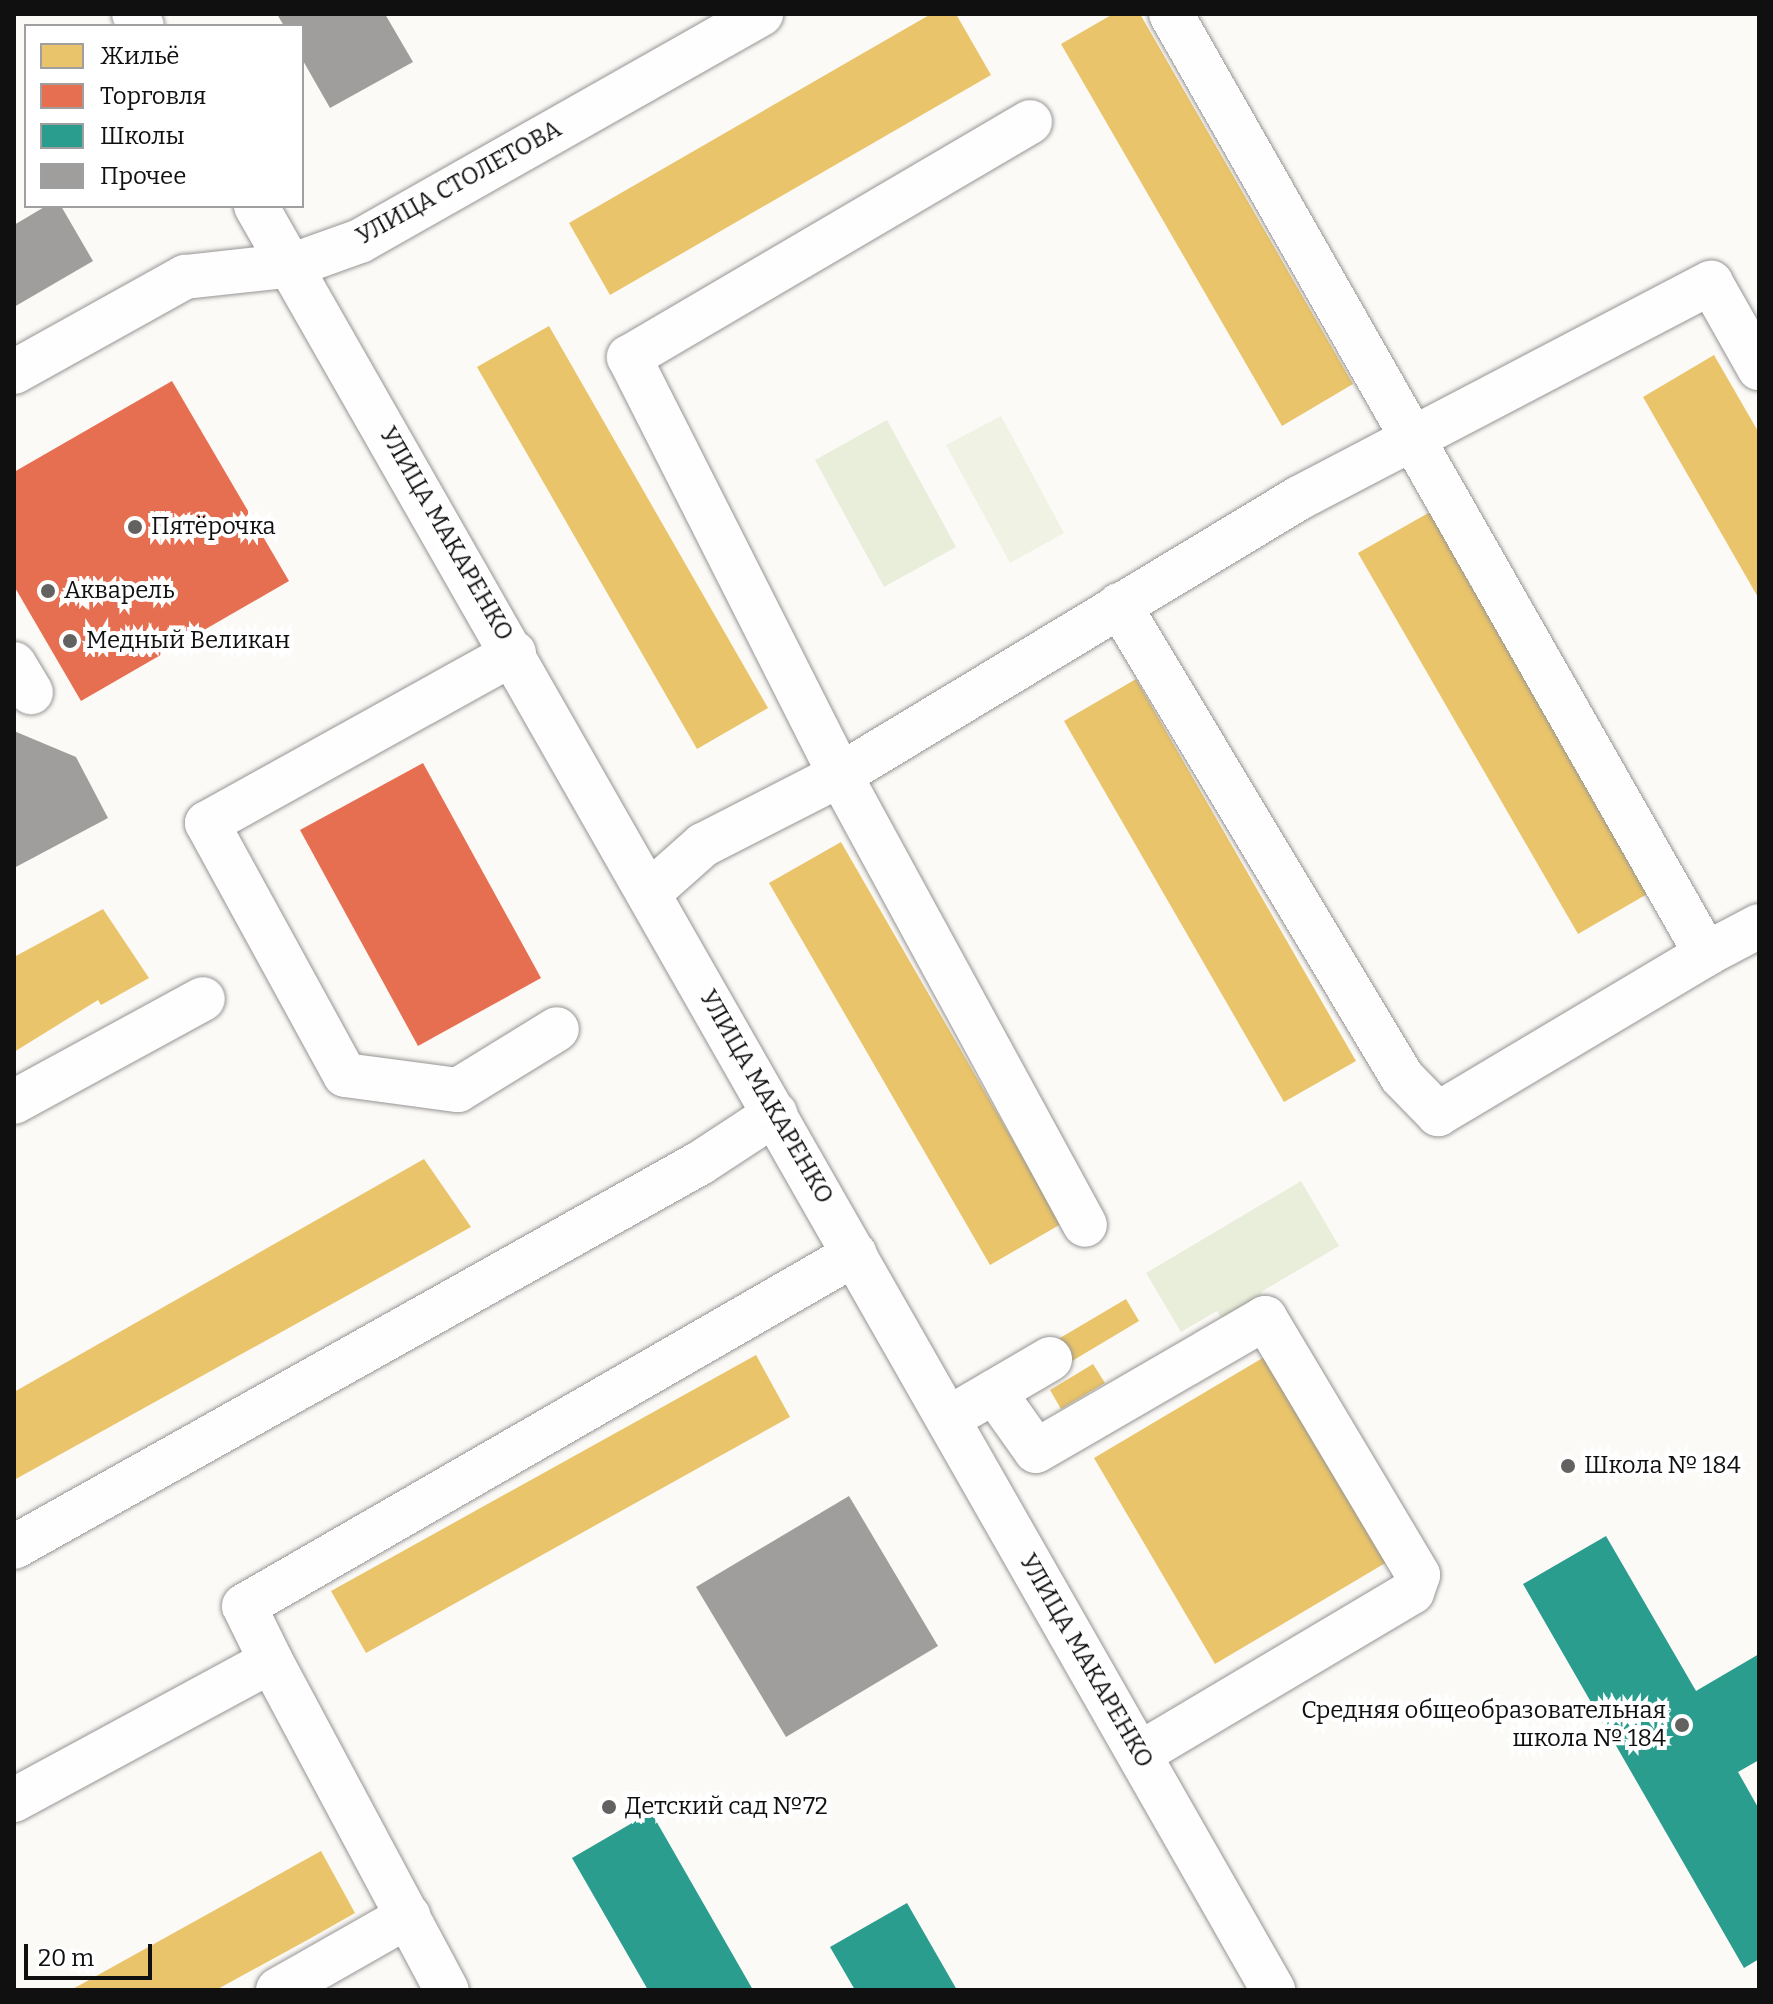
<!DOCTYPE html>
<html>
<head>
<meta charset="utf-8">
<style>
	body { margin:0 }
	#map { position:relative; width:1773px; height:2004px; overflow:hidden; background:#fcfaf7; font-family:Bitter,serif }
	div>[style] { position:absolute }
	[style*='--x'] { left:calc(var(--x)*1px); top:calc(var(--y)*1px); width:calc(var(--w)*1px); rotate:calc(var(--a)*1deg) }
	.green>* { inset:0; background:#e8eed9 }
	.pitch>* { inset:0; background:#f0f3e3 }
	.homes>* { inset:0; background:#e9c46a }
	.shops>* { inset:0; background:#e76f51 }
	.schools>* { inset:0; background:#2a9d8f }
	.building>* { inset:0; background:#a09e9c }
	.roads { filter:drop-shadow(0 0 2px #969594) drop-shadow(0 0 2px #969594) }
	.minor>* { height:44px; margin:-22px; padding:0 22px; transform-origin:22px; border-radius:22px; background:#fffefe }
	.dots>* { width:22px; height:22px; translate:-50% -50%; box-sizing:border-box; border:4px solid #fff; border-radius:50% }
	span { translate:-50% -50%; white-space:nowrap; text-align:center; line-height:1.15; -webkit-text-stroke:8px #fff; paint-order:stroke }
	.street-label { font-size:24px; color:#101010 }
	.poi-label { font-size:24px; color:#101010 }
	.left { translate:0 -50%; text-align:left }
	.right { translate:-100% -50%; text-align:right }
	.frame { position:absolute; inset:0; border:16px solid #101010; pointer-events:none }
	.legend { position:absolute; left:24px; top:24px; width:280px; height:184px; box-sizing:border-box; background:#fff; border:2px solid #9f9f9f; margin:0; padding:10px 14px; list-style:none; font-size:24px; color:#101010 }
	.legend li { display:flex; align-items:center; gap:16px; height:40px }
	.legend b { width:40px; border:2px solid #9f9f9f }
	.scale { position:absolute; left:24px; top:1944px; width:128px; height:36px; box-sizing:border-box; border:4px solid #101010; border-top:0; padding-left:10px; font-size:24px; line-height:28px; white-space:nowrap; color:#101010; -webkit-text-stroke:6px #fff; paint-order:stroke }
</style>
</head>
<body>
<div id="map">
	<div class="green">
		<div style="clip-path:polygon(887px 420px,956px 547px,884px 587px,815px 460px)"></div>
		<div style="clip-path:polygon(1301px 1181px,1339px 1246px,1261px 1292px,1265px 1300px,1225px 1323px,1217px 1311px,1181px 1332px,1146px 1273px)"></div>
	</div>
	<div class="pitch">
		<div style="clip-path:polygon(1001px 416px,1064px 533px,1010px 563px,946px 445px)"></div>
	</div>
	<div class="homes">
		<div style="clip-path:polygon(931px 14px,956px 14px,991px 75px,610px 295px,569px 223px)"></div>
		<div style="clip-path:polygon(1113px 14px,1140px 14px,1353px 384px,1282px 426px,1061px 44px)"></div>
		<div style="clip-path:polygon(549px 326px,768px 708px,697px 749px,477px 367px)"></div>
		<div style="clip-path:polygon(1714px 355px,1759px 433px,1759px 599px,1643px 397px)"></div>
		<div style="clip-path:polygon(1430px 512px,1649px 893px,1578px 934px,1358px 553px)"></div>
		<div style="clip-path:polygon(1136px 679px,1356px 1061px,1284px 1102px,1064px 721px)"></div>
		<div style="clip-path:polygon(841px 842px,1061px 1224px,990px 1265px,769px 883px)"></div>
		<div style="clip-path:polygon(103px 909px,149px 978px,101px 1005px,98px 1000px,14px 1052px,14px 957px)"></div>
		<div style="clip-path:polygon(424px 1159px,471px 1227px,14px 1480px,14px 1392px)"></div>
		<div style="clip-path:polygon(1126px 1299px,1139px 1321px,1057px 1370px,1043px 1348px)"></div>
		<div style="clip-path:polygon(756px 1355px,790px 1417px,366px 1653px,331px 1591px)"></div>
		<div style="clip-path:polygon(1266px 1356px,1387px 1562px,1215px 1664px,1094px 1458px)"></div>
		<div style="clip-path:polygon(1093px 1364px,1105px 1383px,1061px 1409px,1050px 1390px)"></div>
		<div style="clip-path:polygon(321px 1851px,355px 1913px,311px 1938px,216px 1990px,71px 1990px)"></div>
	</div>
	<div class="shops">
		<div style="clip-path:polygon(172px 381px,289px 581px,81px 701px,14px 586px,14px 472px)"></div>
		<div style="clip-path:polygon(423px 763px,541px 978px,418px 1046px,300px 830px)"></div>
	</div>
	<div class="schools">
		<div style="clip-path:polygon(1606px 1536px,1696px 1691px,1759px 1654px,1759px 1760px,1738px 1772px,1759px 1809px,1759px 1959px,1744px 1968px,1523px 1584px)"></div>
		<div style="clip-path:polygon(651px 1812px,753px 1990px,648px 1990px,572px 1858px)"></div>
		<div style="clip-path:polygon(907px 1903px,957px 1990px,855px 1990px,830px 1947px)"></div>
	</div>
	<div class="building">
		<div style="clip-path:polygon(277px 14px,385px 14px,413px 62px,330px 108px,302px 59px,302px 26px,284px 26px)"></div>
		<div style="clip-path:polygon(46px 206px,61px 206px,93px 261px,14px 307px,14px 225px)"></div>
		<div style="clip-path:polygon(14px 731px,76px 757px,108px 818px,14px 868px)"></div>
		<div style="clip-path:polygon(849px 1496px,938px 1646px,786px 1737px,696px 1587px)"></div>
	</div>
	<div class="roads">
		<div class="minor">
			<div style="--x:134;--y:14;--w:14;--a:56"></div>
			<div style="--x:1171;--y:14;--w:1082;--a:60.35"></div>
			<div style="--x:1706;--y:954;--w:60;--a:-27.8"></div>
			<div style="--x:1030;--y:122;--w:465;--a:149.6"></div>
			<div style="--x:629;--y:357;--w:468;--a:63.2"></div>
			<div style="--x:840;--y:775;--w:512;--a:61.43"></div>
			<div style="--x:256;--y:206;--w:2054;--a:60.31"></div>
			<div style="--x:14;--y:372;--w:196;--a:-29.1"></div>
			<div style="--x:185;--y:277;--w:109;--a:-6.3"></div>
			<div style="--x:293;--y:265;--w:71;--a:-19.7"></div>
			<div style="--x:360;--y:241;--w:461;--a:-29.5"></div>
			<div style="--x:1119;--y:605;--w:550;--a:59.05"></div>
			<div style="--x:1402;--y:1077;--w:52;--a:45.8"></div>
			<div style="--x:1438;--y:1114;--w:312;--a:-30.8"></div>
			<div style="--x:514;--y:653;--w:351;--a:151"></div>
			<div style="--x:207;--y:823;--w:287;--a:61.3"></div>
			<div style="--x:345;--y:1075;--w:114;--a:7.6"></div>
			<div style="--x:458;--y:1090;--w:116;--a:-31.6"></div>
			<div style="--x:14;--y:664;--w:33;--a:59"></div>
			<div style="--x:650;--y:892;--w:71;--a:-41.6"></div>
			<div style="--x:703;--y:845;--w:154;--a:-27.1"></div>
			<div style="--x:840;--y:775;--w:536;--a:-31.11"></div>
			<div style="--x:1299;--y:498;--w:465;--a:-27.6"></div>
			<div style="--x:1711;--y:283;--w:98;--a:60.5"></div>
			<div style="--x:14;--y:1102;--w:215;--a:-28.6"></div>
			<div style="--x:994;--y:1392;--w:72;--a:54.6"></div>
			<div style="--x:1036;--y:1451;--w:265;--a:-30.1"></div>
			<div style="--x:1265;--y:1318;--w:299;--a:59.2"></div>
			<div style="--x:1418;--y:1575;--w:18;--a:109"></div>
			<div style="--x:1412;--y:1592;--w:317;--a:149.3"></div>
			<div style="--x:968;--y:1407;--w:95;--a:-30.3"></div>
			<div style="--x:14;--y:1547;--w:786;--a:-29.24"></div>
			<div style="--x:700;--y:1163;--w:90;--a:-33.2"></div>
			<div style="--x:271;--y:1661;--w:373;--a:61.9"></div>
			<div style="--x:14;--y:1800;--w:292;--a:-28.4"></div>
			<div style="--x:271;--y:1661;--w:61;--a:-116.1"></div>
			<div style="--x:244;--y:1606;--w:705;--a:-29.95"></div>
			<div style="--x:278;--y:1990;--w:150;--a:-29.6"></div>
		</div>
	</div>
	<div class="dots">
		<div style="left:135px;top:527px;background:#636261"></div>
		<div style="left:48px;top:591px;background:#636261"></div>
		<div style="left:70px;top:641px;background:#636261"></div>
		<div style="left:1568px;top:1466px;background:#636261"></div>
		<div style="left:1682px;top:1725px;background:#636261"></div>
		<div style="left:609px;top:1807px;background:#636261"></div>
	</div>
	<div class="street-label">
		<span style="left:459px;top:183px;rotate:-29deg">УЛИЦА СТОЛЕТОВА</span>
		<span style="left:446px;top:534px;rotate:60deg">УЛИЦА МАКАРЕНКО</span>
		<span style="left:766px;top:1097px;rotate:60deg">УЛИЦА МАКАРЕНКО</span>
		<span style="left:1086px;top:1661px;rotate:60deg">УЛИЦА МАКАРЕНКО</span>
	</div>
	<div class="poi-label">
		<span class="left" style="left:151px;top:527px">Пятёрочка</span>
		<span class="left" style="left:64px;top:591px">Акварель</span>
		<span class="left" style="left:86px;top:641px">Медный Великан</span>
		<span class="left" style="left:1584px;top:1466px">Школа № 184</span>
		<span class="right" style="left:1666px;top:1725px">Средняя общеобразовательная<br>школа № 184</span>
		<span class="left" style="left:625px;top:1807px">Детский сад №72</span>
	</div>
	<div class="frame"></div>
	<ul class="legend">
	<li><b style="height:22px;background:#e9c46a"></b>Жильё</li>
	<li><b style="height:22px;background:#e76f51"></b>Торговля</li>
	<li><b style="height:22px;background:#2a9d8f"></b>Школы</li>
	<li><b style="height:22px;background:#a09e9c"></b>Прочее</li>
	</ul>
	<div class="scale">20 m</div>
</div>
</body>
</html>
